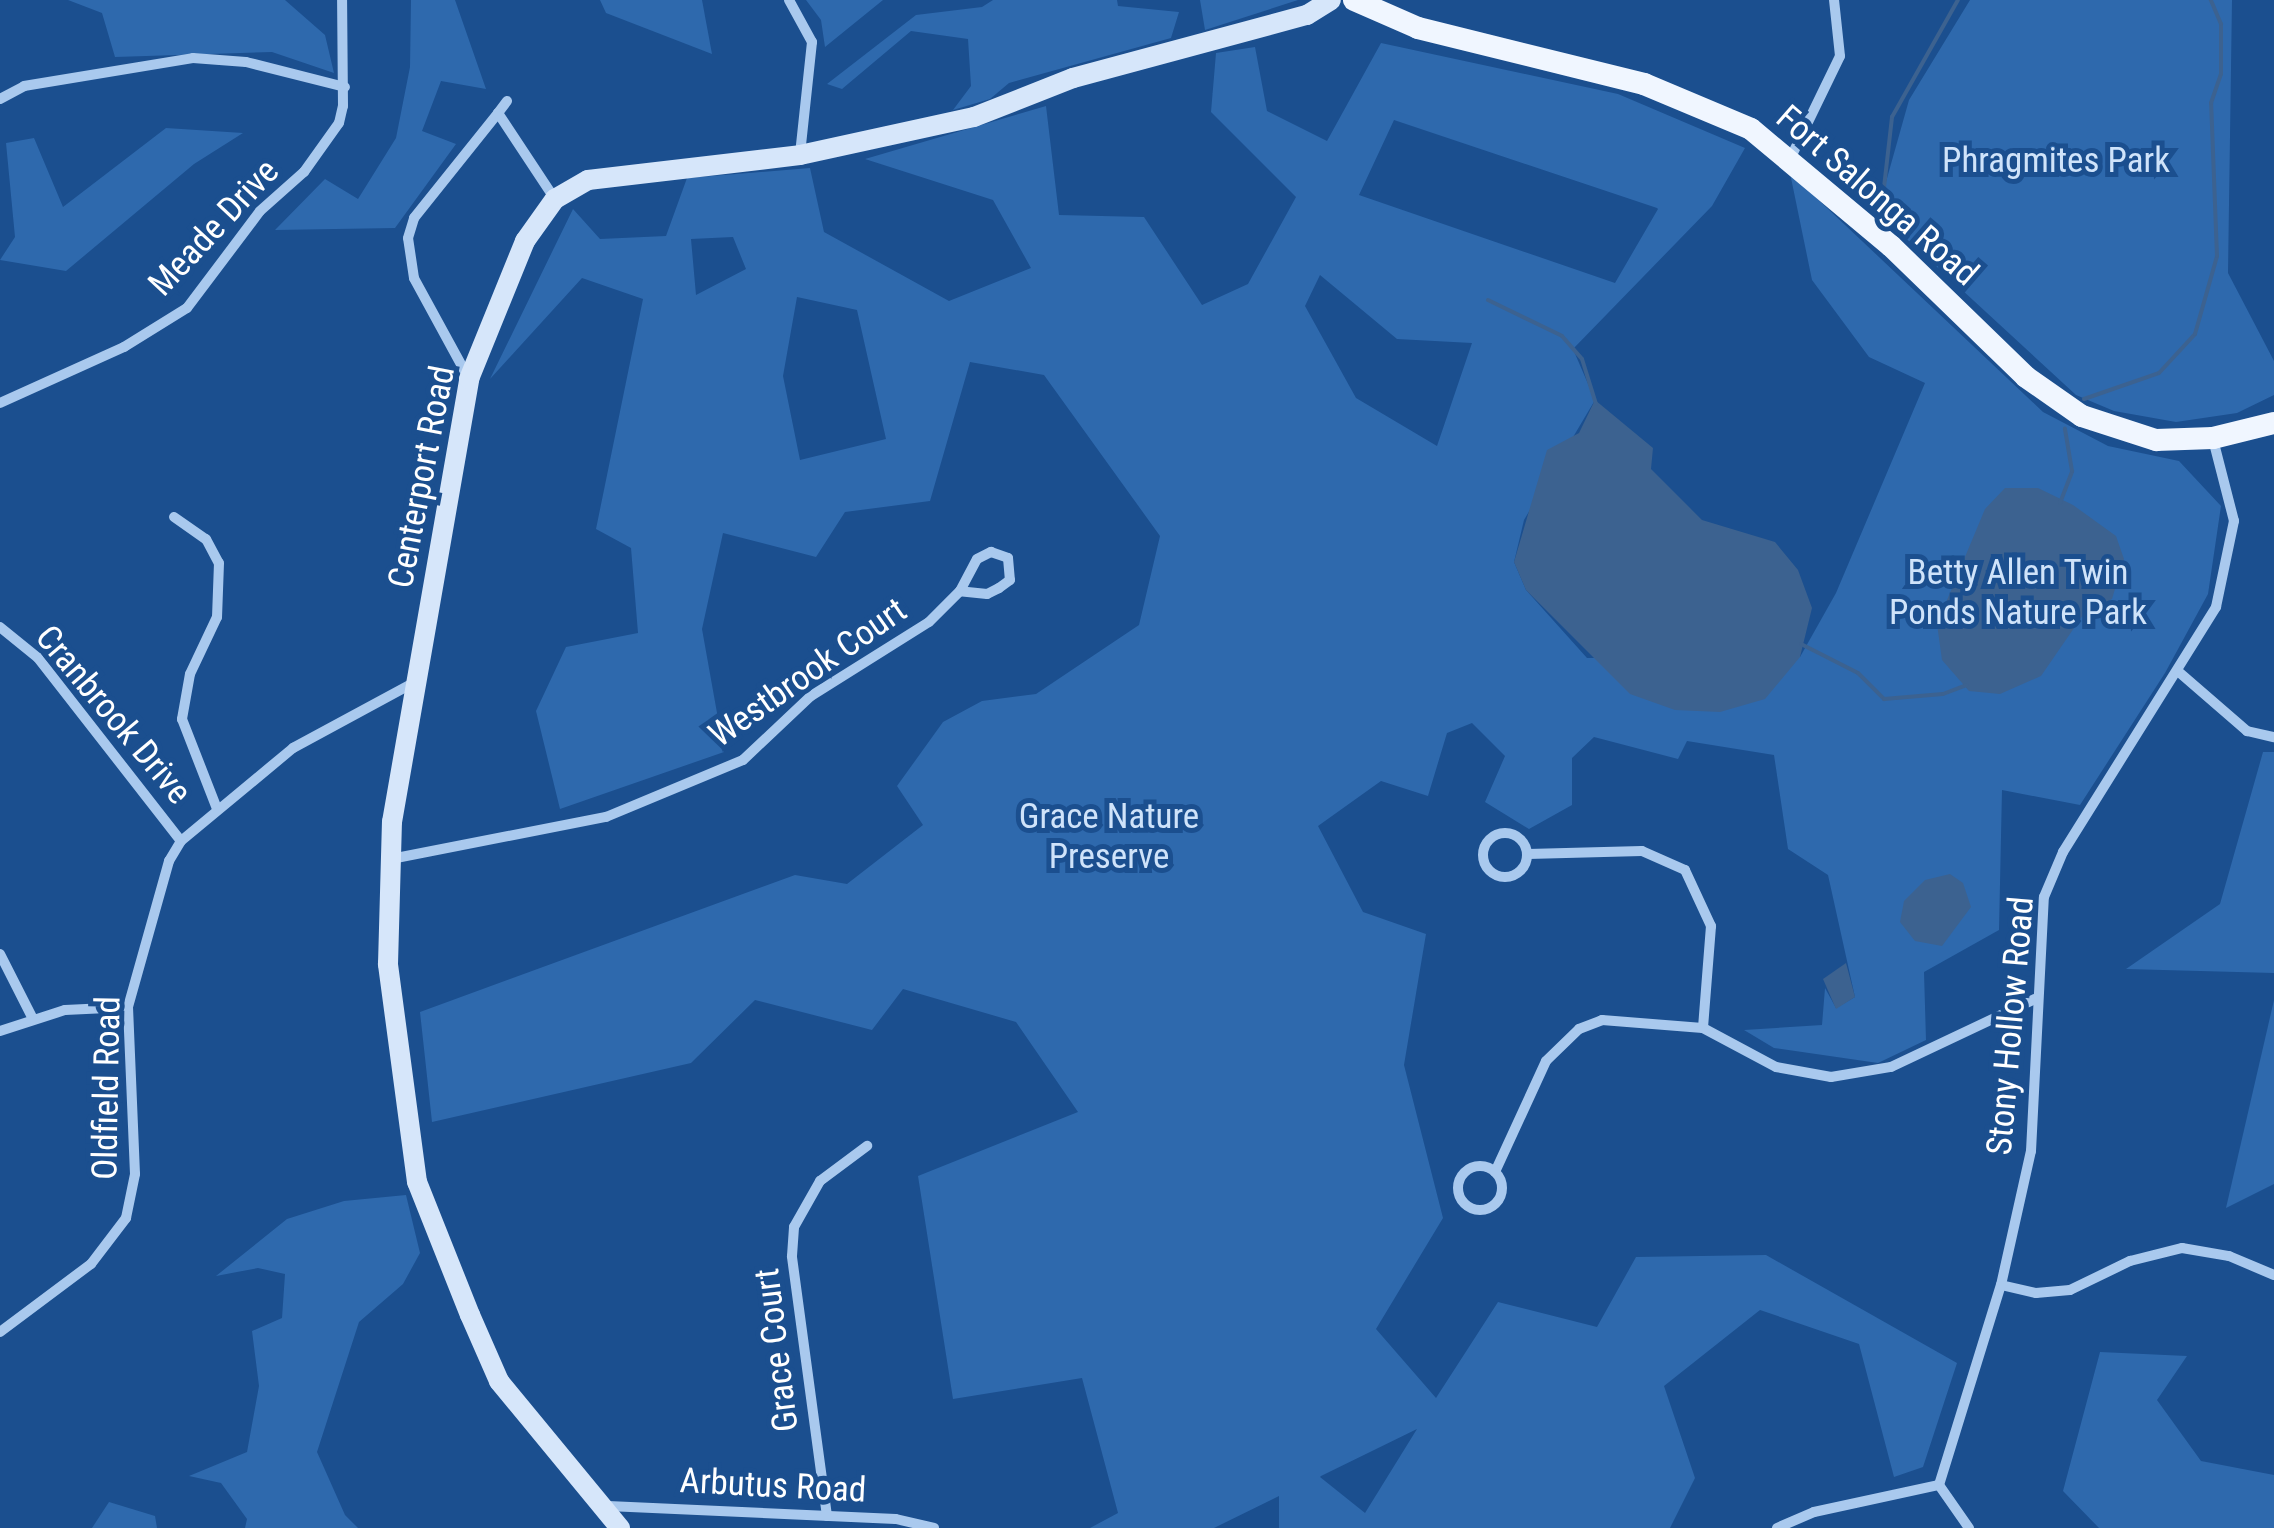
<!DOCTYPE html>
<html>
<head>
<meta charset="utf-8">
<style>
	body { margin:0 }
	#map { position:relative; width:2274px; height:1528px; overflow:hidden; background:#1b4f8f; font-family:"Roboto Condensed",sans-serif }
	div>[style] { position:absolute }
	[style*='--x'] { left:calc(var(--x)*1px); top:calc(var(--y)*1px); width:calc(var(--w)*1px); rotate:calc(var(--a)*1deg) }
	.green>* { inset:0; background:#2e69ad }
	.water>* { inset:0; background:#3c6290 }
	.stream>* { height:4px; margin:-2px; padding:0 2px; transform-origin:2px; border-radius:2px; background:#3c6290 }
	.minor>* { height:10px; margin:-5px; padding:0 5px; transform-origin:5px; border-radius:5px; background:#a9c9ee }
	.minor>.ring { margin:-5px; padding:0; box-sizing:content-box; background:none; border:10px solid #a9c9ee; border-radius:50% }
	.secondary>* { height:20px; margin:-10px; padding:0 10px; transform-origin:10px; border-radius:10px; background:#d6e6fa }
	.primary>* { height:22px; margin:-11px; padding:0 11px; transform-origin:11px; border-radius:11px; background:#f0f6ff }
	span { translate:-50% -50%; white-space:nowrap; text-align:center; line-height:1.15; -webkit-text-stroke:10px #1b4f8f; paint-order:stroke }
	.park-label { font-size:35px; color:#cfe3fa }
	.street-label { font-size:35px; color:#fff }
</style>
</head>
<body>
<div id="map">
	<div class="green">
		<div style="clip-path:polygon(68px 0,285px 0,325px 35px,334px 73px,272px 52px,115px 57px,102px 13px)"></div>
		<div style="clip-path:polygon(411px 0,455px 0,486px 89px,441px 81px,422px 131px,456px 144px,395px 228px,275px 230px,325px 179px,358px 199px,396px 138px,410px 67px)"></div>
		<div style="clip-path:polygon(600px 0,702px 0,712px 54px,606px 13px)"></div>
		<div style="clip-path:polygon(806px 0,883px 0,825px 47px,821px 20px)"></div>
		<div style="clip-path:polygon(993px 0,1117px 0,1118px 6px,1179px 12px,1171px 38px,1009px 83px,990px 99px,953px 110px,971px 86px,968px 39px,911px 31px,842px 89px,827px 84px,916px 15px,982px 7px)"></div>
		<div style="clip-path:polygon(1200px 0,1298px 0,1205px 30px)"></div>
		<div style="clip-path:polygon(1970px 0,2232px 0,2228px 273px,2274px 361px,2274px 395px,2237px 413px,2176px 422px,2114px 411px,2076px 395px,1872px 207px,1882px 196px,1909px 100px)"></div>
		<div style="clip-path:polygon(evenodd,1381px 43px,1618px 94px,1745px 148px,1712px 206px,1573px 349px,1595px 400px,1524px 520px,1514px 562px,1526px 590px,1587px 658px,1800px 657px,1836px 593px,1925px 383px,1869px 357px,1812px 280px,1790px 173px,2043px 412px,2108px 446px,2179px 461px,2221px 506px,2208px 594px,2165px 673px,2080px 805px,2002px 790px,1999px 930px,1924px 972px,1926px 1040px,1878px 1063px,1774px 1048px,1744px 1030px,1822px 1025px,1825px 988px,1836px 1008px,1855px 997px,1828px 875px,1788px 849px,1774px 755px,1687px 741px,1678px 759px,1594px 737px,1572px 758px,1572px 805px,1529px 829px,1485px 802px,1505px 756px,1472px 723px,1447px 733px,1428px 796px,1381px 781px,1318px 826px,1363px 912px,1426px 934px,1404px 1065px,1443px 1218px,1376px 1329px,1436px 1398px,1498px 1302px,1597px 1327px,1636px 1257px,1766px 1255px,1957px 1363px,1923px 1467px,1894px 1477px,1859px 1344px,1760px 1310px,1664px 1386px,1695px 1478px,1670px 1528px,1279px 1528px,1279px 1496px,1214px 1528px,1090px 1528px,1118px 1513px,1082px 1378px,953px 1399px,918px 1176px,1078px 1112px,1016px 1022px,903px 989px,872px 1030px,755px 1000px,691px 1063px,432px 1122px,420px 1012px,795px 875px,847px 884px,923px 825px,897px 786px,943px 722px,982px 701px,1036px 694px,1139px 625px,1160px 536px,1044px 375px,970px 362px,930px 501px,845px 512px,816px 557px,723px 533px,702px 629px,724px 752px,560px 809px,536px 711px,566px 647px,638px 633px,631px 548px,596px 529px,643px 299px,582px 278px,490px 379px,573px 209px,600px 239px,666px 236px,687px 178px,810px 168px,824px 232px,949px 301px,1031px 268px,993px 200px,865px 159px,1046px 106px,1059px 215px,1144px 217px,1202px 305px,1248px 284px,1296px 197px,1211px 112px,1216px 53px,1255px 47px,1267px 111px,1327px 141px,1381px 43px,1394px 120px,1657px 208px,1658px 209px,1615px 283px,1359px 195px,1394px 120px,1381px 43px,733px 237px,746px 269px,696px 295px,691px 239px,733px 237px,1381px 43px,1320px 275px,1397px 339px,1472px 343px,1437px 446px,1356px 398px,1305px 306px,1320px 275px,1381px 43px,797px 297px,857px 310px,886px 439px,800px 460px,783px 376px,797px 297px,1381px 43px,1417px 1429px,1365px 1513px,1320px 1477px,1321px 1476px,1417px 1429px)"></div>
		<div style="clip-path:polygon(166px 128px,243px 133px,194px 164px,66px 271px,0 260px,15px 237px,6px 143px,34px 138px,63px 207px)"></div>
		<div style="clip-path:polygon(2263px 752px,2274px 752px,2274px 973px,2126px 969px,2220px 904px)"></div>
		<div style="clip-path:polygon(2274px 1000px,2274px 1184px,2226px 1208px)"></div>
		<div style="clip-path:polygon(406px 1195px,420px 1253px,403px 1284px,359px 1322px,317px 1452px,345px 1515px,358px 1528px,245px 1528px,247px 1519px,221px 1483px,189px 1476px,247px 1452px,259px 1386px,252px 1331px,282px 1318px,285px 1274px,258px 1268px,216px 1276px,287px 1219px,344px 1201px)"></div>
		<div style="clip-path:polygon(2100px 1352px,2187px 1356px,2157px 1400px,2201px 1461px,2274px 1475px,2274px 1528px,2099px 1528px,2063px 1491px)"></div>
		<div style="clip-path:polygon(109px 1502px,155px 1516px,157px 1528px,92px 1528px)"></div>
	</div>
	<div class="water">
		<div style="clip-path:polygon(1595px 400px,1653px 448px,1651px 469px,1702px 520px,1775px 542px,1798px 570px,1812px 608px,1800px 657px,1765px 699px,1720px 712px,1675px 710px,1630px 694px,1526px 590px,1514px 562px,1547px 450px,1579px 433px)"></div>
		<div style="clip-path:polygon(2005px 488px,2038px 488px,2073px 505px,2116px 536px,2124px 559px,2112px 599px,2083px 615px,2041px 676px,2000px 694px,1969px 691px,1942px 660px,1937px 624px,1985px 509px)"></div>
		<div style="clip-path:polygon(1950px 874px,1963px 883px,1971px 907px,1942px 946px,1915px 941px,1900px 922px,1904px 901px,1925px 880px)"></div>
		<div style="clip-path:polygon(1846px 963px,1855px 997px,1836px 1009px,1823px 979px)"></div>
	</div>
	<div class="stream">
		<div style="--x:1882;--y:205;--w:89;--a:-83.5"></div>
		<div style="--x:1892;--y:117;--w:134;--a:-60.6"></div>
		<div style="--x:1488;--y:300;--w:82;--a:25.9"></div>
		<div style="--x:1562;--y:336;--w:30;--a:49"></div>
		<div style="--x:1582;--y:359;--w:47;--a:72.7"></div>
		<div style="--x:2084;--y:399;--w:79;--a:-19.1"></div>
		<div style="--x:2159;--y:373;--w:53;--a:-47.3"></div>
		<div style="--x:2195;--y:334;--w:81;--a:-74.2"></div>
		<div style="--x:2217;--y:256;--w:153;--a:-92.2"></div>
		<div style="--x:2211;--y:103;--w:31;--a:-71"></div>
		<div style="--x:2221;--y:74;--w:50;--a:-90"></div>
		<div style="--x:2221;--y:24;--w:26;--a:-113"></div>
		<div style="--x:2060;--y:503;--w:34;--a:-69"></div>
		<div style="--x:2072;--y:471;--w:43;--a:-99.5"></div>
		<div style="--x:1801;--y:644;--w:64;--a:27"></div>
		<div style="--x:1858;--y:673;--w:37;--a:45"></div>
		<div style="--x:1884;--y:699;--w:59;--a:-4.8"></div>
		<div style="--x:1943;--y:694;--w:25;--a:-21"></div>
	</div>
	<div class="minor">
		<div style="--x:789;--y:0;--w:48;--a:61.3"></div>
		<div style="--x:812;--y:42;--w:113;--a:96.1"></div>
		<div style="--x:0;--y:99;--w:27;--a:-28"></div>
		<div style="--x:24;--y:86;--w:171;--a:-9.4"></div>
		<div style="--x:193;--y:58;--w:53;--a:4.3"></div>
		<div style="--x:246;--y:62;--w:102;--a:14.2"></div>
		<div style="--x:498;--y:113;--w:15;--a:-53"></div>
		<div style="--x:1791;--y:157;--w:112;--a:-64.1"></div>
		<div style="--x:1840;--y:56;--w:56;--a:-96.1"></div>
		<div style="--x:469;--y:379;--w:115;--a:-118.6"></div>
		<div style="--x:414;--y:278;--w:40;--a:-98.5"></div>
		<div style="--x:408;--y:238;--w:21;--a:-73"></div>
		<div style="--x:414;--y:218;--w:134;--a:-51.3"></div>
		<div style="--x:498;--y:113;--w:103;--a:56.5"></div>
		<div style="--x:0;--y:403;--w:136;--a:-24.3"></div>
		<div style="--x:124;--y:347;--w:74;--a:-31.8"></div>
		<div style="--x:187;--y:308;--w:121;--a:-53"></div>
		<div style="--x:260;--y:211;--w:59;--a:-41.6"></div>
		<div style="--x:304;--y:172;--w:60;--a:-54.5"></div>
		<div style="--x:339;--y:123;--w:17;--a:-77"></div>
		<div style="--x:343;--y:106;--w:106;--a:-90.5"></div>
		<div style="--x:174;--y:517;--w:39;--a:35"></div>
		<div style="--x:206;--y:539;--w:27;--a:62"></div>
		<div style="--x:219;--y:563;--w:54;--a:92.1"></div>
		<div style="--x:217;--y:617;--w:63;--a:115.3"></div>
		<div style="--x:190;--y:674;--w:46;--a:100.1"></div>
		<div style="--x:182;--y:719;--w:97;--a:68.7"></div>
		<div style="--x:0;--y:627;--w:49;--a:39.2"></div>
		<div style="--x:38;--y:658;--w:232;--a:52"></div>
		<div style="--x:2180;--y:673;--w:89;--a:40.9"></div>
		<div style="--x:2247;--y:731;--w:28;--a:13"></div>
		<div class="ring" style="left:1483px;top:833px;width:34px;height:34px"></div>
		<div style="--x:1528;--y:854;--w:114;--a:-1.5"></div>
		<div style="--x:1642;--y:851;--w:47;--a:23.8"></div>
		<div style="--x:1685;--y:870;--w:62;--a:65.1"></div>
		<div style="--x:1711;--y:926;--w:102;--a:94.5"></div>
		<div style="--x:391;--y:859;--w:219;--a:-11.1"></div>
		<div style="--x:606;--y:817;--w:148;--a:-22.6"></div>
		<div style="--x:743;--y:760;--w:93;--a:-43.3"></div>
		<div style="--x:811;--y:696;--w:139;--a:-32.1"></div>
		<div style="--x:929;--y:622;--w:44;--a:-45"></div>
		<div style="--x:960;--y:591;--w:36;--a:-62"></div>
		<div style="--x:977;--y:559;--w:16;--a:-27"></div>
		<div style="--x:991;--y:552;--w:18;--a:19"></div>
		<div style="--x:1008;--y:558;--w:22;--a:85"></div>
		<div style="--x:1010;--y:580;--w:14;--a:144"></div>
		<div style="--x:999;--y:588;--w:13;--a:153"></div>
		<div style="--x:987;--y:594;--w:27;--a:-174"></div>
		<div style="--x:0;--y:954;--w:71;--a:63.1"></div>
		<div style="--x:0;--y:1031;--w:68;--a:-17.9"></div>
		<div style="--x:65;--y:1010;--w:63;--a:-2.7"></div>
		<div class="ring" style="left:1458px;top:1166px;width:34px;height:34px"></div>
		<div style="--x:1495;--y:1172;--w:122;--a:-65.3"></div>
		<div style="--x:1546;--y:1061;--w:46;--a:-44.1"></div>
		<div style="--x:1579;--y:1029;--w:25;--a:-21"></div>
		<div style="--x:1602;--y:1020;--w:101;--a:4.5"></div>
		<div style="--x:1703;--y:1028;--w:83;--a:28.1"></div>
		<div style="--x:1776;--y:1067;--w:56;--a:10.3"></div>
		<div style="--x:1831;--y:1077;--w:61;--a:-9.5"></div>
		<div style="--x:1891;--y:1067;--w:161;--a:-25.3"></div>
		<div style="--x:2001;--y:1285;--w:36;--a:13"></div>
		<div style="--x:2036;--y:1293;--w:34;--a:-5"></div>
		<div style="--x:2070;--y:1290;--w:67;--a:-25.8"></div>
		<div style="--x:2130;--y:1261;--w:54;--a:-14"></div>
		<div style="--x:2182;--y:1248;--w:48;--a:9.7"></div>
		<div style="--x:2229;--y:1256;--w:49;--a:22.9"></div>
		<div style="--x:0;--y:1332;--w:114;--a:-36.8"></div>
		<div style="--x:91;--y:1264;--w:58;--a:-52.7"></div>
		<div style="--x:126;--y:1218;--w:45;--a:-78.4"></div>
		<div style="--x:135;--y:1174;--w:167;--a:-92.4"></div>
		<div style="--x:128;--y:1007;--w:152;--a:-74.3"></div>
		<div style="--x:169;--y:861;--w:23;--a:-59"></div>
		<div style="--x:181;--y:841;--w:146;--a:-39.7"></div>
		<div style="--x:293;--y:748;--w:139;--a:-28.4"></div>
		<div style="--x:608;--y:1506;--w:288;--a:2.6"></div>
		<div style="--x:896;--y:1519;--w:39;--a:13"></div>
		<div style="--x:827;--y:1516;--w:262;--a:-97.7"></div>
		<div style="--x:792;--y:1256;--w:29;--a:-86"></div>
		<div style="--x:794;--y:1227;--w:53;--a:-60.5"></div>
		<div style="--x:820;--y:1181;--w:59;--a:-36.7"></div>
		<div style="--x:1777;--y:1528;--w:40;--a:-23.4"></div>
		<div style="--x:1814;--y:1512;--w:128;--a:-12.2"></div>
		<div style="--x:1969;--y:1528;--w:52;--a:-124.9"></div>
		<div style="--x:1939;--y:1485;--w:209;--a:-72.8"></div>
		<div style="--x:2001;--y:1285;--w:137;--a:-77.4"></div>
		<div style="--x:2031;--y:1151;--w:254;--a:-87.1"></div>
		<div style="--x:2044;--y:897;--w:49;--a:-67.1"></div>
		<div style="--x:2063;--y:852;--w:289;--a:-58"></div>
		<div style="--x:2216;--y:607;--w:88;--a:-78.2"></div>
		<div style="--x:2234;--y:521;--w:85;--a:-104.4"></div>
	</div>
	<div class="secondary">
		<div style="--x:620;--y:1528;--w:190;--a:-129.5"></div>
		<div style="--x:499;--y:1381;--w:72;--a:-113.7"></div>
		<div style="--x:470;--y:1315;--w:143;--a:-111.7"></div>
		<div style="--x:417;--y:1182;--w:220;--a:-97.6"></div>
		<div style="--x:388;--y:964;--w:142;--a:-88.4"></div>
		<div style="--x:392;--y:822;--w:450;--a:-80.1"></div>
		<div style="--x:469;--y:379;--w:149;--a:-67.9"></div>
		<div style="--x:525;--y:241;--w:52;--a:-54.5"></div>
		<div style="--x:555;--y:199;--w:38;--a:-30"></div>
		<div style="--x:588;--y:180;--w:213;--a:-6.7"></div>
		<div style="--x:800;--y:155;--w:178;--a:-12.3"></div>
		<div style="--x:974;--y:117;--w:106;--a:-21.5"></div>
		<div style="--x:1073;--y:78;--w:242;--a:-15.1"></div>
		<div style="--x:1307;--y:15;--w:28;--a:-32"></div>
	</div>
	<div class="primary">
		<div style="--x:1354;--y:0;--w:70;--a:23.6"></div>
		<div style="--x:1418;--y:28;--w:233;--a:13.9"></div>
		<div style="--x:1644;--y:84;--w:116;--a:22.8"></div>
		<div style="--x:1751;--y:129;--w:182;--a:39.9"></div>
		<div style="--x:1891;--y:246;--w:188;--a:44.1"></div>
		<div style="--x:2026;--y:377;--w:68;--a:34.9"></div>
		<div style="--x:2082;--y:416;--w:78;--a:18"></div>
		<div style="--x:2156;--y:440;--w:57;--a:-2"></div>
		<div style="--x:2213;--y:438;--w:63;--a:-13.8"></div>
	</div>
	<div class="park-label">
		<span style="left:2056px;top:161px">Phragmites Park</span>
		<span style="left:2018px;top:593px">Betty Allen Twin<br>Ponds Nature Park</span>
		<span style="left:1109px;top:837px">Grace Nature<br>Preserve</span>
	</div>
	<div class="street-label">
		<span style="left:1877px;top:196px;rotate:41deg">Fort Salonga Road</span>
		<span style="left:214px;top:228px;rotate:-47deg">Meade Drive</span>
		<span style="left:422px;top:477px;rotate:-79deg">Centerport Road</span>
		<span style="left:808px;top:673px;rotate:-35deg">Westbrook Court</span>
		<span style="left:113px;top:715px;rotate:50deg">Cranbrook Drive</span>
		<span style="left:2011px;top:1026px;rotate:-85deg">Stony Hollow Road</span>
		<span style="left:107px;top:1088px;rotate:-89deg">Oldfield Road</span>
		<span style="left:777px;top:1350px;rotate:-97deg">Grace Court</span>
		<span style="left:773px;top:1486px;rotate:3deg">Arbutus Road</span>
	</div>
</div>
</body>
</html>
